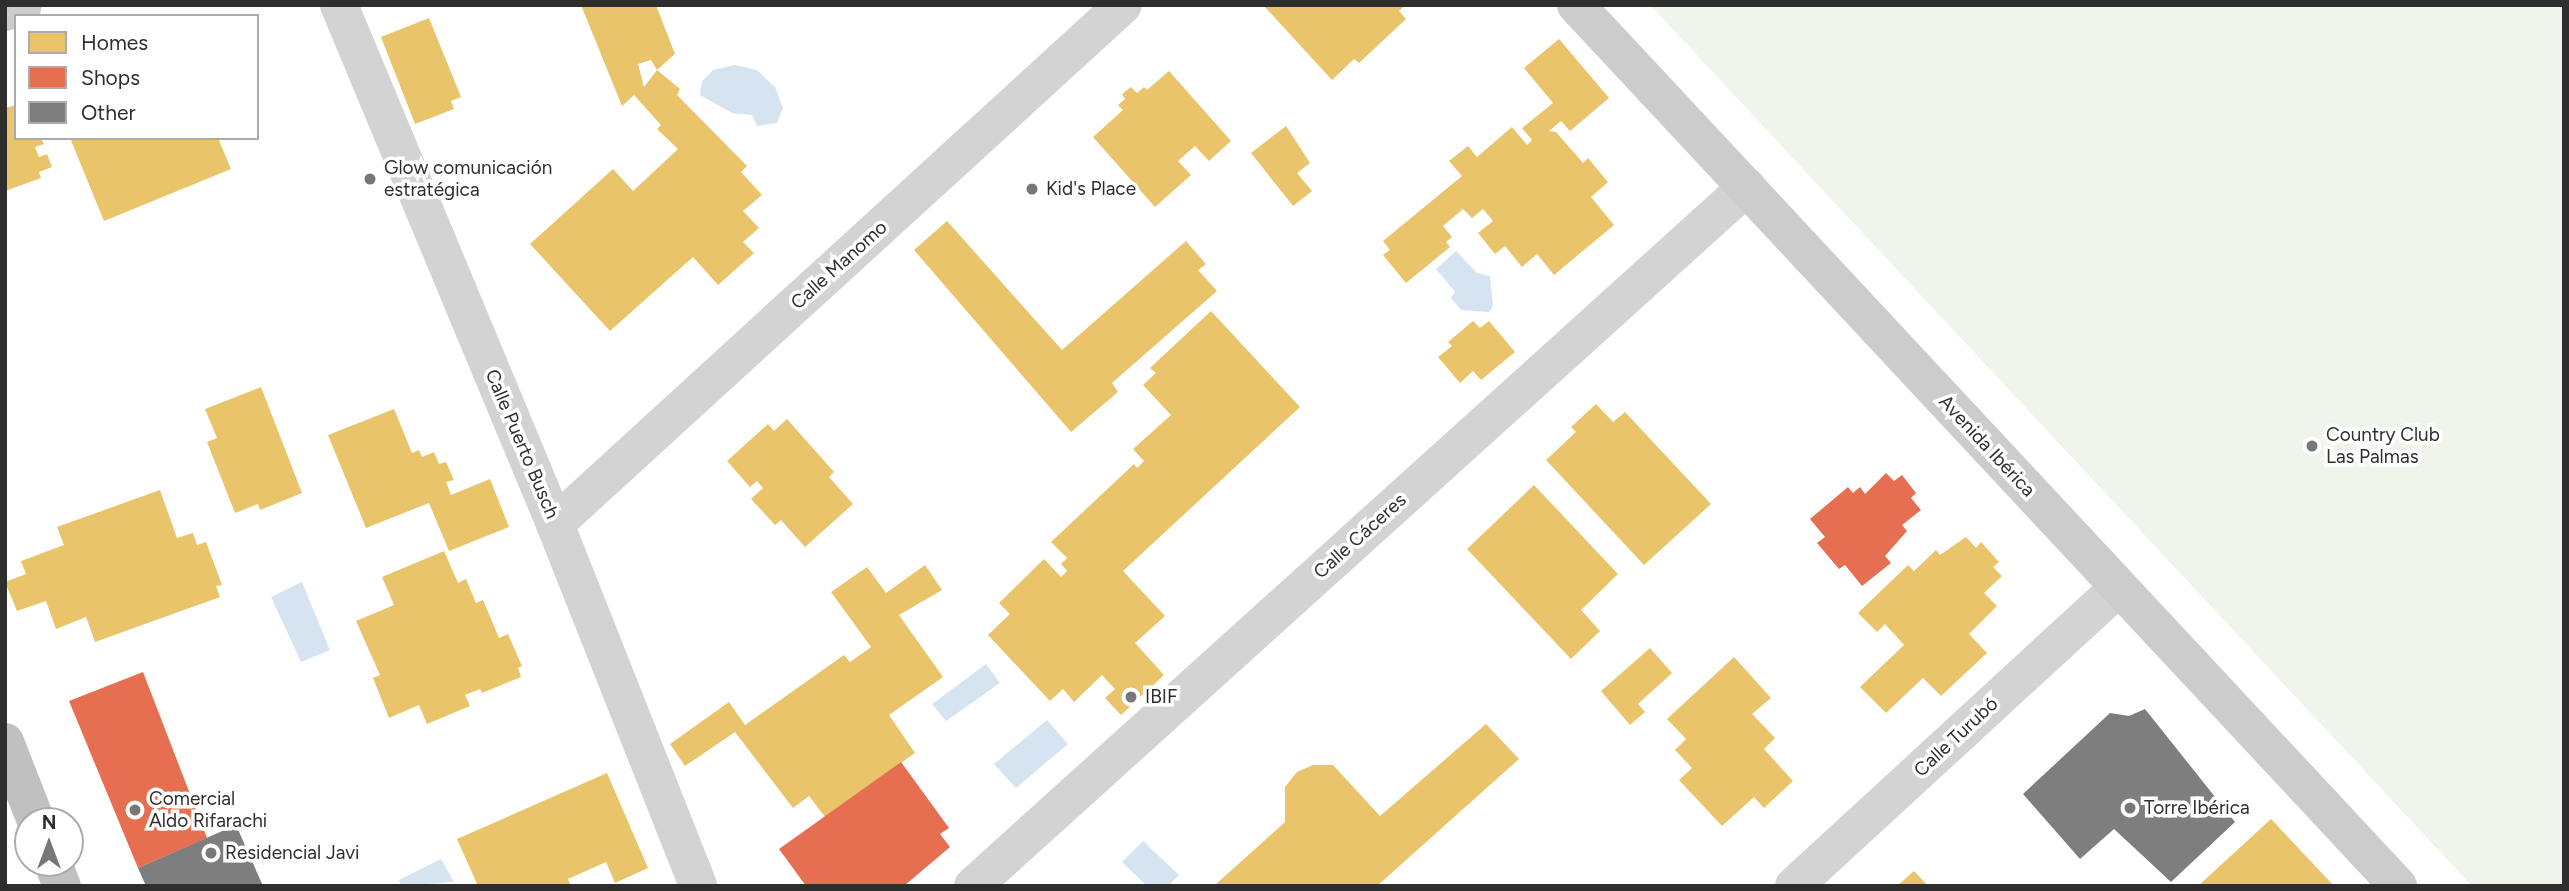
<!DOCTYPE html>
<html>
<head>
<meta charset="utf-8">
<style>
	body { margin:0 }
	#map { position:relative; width:2569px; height:891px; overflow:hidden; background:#fff; font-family:Figtree,sans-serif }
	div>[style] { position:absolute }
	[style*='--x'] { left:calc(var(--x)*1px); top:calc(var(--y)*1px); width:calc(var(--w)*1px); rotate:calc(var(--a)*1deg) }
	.green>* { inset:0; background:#eff5eb }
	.water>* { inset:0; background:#d6e4f2 }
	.homes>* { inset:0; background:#e9c46a }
	.shops>* { inset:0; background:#e76f51 }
	.building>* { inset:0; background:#7e7e7e }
	.street>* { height:38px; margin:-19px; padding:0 19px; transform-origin:19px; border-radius:19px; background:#d3d3d3 }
	.secondary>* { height:38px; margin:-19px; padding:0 19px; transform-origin:19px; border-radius:19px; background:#ccc }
	.highway>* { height:38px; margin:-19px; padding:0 19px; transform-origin:19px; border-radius:19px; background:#c0c0c0 }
	.dots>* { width:19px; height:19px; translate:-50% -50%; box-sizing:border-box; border:4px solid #fff; border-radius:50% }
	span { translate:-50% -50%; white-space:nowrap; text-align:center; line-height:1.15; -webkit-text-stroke:7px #fff; paint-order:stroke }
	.poi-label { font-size:19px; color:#2e2e2e }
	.left { translate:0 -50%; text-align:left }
	.street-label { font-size:19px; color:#2e2e2e }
	.frame { position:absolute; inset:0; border:7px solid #2e2e2e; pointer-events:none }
	.legend { position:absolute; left:14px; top:14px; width:245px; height:126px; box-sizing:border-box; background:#fff; border:2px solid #ababab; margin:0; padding:9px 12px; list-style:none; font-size:21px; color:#2e2e2e }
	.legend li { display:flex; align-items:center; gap:14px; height:35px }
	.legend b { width:35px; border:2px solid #ababab }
	.north { position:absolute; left:14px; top:807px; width:70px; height:70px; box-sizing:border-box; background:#fff; border:2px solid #ababab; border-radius:50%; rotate:0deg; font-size:19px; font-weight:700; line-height:28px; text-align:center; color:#2e2e2e }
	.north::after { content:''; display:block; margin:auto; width:24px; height:32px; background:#777; clip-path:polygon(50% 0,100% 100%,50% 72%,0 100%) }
</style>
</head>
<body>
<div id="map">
	<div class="green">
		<div style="clip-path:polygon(1650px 5px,2564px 5px,2564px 886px,2472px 886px)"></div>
	</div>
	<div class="water">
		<div style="clip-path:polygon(735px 65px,757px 70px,775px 87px,783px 108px,777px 123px,757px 126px,752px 115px,732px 113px,700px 95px,702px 81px,713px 70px)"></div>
		<div style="clip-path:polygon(1456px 251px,1477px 273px,1490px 276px,1493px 306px,1489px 312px,1461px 310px,1451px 298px,1455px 292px,1436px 269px)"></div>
		<div style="clip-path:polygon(302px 582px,330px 650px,301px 662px,271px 597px)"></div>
		<div style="clip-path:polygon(986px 664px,1000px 683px,946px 721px,932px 704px)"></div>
		<div style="clip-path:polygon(1047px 720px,1068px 744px,1016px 788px,994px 764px)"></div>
		<div style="clip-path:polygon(1143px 841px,1179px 875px,1168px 886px,1147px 886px,1122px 862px)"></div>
		<div style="clip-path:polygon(441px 859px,454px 882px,401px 886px,399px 880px)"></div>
	</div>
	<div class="homes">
		<div style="clip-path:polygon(581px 5px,656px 5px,675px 54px,657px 70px,651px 60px,638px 64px,644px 87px,657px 70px,680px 89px,677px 95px,747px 166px,741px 172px,762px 195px,743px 211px,759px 228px,743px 242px,754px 253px,718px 285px,693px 257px,610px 331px,530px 244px,613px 169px,633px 191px,678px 149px,657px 129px,661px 125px,634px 95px,622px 106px)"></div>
		<div style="clip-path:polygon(1263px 5px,1405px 5px,1399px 11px,1406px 19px,1359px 63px,1354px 59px,1332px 80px)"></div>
		<div style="clip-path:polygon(429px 18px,461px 97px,451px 101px,454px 109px,415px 124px,381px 37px)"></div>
		<div style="clip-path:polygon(1559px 39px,1609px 98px,1570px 131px,1561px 121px,1549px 131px,1556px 132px,1583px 163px,1588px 158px,1608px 182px,1591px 197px,1614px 225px,1554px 275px,1537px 254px,1522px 267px,1505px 246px,1495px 254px,1478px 233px,1493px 221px,1483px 209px,1472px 218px,1463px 209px,1443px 226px,1452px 237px,1446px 242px,1450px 247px,1406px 283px,1383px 255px,1390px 250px,1383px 241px,1462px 176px,1449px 161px,1468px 146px,1477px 157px,1512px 127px,1527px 145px,1532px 140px,1522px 128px,1553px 103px,1524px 68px)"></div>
		<div style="clip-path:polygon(1169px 71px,1231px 141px,1209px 161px,1195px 146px,1178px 161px,1191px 175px,1155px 207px,1093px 137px,1123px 110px,1118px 105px,1125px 99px,1122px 94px,1131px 87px,1137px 93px,1144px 87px,1147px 90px)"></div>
		<div style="clip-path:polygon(16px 105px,16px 138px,41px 138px,44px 144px,35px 147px,39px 157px,47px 154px,52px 167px,39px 172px,41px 178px,5px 191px,5px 108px)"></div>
		<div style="clip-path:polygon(1286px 126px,1310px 163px,1297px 173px,1312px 191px,1293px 206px,1251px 153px)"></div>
		<div style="clip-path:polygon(70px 138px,218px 138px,231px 169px,104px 221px)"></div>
		<div style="clip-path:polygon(947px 221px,1062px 350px,1186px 241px,1206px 264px,1198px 270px,1217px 291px,1112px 383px,1118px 392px,1071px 432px,914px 250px)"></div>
		<div style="clip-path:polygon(1211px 311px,1300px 407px,1123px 571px,1165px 616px,1135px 643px,1164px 675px,1121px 715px,1105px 698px,1115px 689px,1102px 675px,1074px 702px,1063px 689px,1050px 701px,988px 635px,1010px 614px,999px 603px,1044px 559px,1061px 577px,1067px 571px,1061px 564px,1067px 558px,1051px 542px,1134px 464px,1137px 468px,1144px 461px,1133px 449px,1171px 415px,1143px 385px,1156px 373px,1150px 368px)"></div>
		<div style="clip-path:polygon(1473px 321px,1480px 328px,1489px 321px,1515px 352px,1481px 380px,1473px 371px,1460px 383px,1438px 357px,1452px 346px,1448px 342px)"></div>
		<div style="clip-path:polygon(261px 387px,302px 493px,260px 510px,258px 504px,235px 513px,207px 442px,217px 438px,205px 409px)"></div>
		<div style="clip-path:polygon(1596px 404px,1613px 422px,1625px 412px,1711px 504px,1644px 565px,1546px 460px,1576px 432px,1571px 427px)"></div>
		<div style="clip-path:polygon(394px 409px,412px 453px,419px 450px,422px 457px,434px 452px,439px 464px,446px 462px,454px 480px,446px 482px,451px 495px,490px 479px,509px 527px,449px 551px,429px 503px,366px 528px,328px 435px)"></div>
		<div style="clip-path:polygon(787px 419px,834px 472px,829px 477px,853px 504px,805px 547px,781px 520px,775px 525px,751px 499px,763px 488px,757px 481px,750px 487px,727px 461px,768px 424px,774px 431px)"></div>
		<div style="clip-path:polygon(1534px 485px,1618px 574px,1581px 610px,1600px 631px,1571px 659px,1467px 549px)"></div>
		<div style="clip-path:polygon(160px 490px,177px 538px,193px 533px,197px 545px,206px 542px,222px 585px,216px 586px,220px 597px,95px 642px,86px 617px,56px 629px,46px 601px,17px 611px,5px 582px,26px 574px,21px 561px,64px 545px,57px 527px)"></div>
		<div style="clip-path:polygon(1966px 537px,1976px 548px,1981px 542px,1999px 562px,1993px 567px,2002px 576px,1984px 593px,1997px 606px,1969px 634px,1987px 653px,1941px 696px,1923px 678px,1886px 713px,1860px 687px,1904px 645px,1885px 624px,1877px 632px,1858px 613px,1908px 565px,1914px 571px,1936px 550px,1940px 555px)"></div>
		<div style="clip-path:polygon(444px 551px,458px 583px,466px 579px,476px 603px,483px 600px,499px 638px,508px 634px,522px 666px,518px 668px,521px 677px,482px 693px,480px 689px,465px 695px,470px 706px,427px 724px,419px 705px,389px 718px,373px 678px,380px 675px,356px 621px,394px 605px,382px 577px)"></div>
		<div style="clip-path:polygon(925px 565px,942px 590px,899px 615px,943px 677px,889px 715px,915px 753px,825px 817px,809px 796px,793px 808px,735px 732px,685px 766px,670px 744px,729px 702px,745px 725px,844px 655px,850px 662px,871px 647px,831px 592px,867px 567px,886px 593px)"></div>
		<div style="clip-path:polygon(1650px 648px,1672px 673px,1638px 704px,1645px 712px,1630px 725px,1601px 691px)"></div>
		<div style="clip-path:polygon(1734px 657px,1771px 698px,1752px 714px,1775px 738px,1764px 749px,1793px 781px,1764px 808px,1754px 797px,1722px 826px,1679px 780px,1692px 768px,1675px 750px,1686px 739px,1667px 719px)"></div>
		<div style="clip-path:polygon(1486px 724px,1519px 759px,1377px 886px,1216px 884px,1285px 822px,1285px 787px,1297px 772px,1313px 765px,1333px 765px,1380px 816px)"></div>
		<div style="clip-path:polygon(607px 773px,648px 868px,615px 883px,606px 862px,568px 879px,571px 886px,478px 886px,457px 839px)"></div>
		<div style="clip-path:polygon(2271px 819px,2334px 886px,2198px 886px)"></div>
		<div style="clip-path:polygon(1914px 871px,1928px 886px,1897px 886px)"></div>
	</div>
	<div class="shops">
		<div style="clip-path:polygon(1886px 473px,1894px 481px,1902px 475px,1916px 493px,1911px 498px,1921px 510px,1902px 525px,1907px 531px,1885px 556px,1891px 563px,1862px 586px,1845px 565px,1839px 569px,1817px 543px,1825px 537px,1810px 519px,1848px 487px,1853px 493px,1860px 487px,1865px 494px)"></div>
		<div style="clip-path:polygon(143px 672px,207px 838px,138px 868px,69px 701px)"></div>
		<div style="clip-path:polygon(901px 762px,949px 828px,940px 834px,950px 847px,904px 886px,806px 886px,779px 849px)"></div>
	</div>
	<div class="building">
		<div style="clip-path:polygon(2145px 709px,2235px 822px,2171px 882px,2114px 829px,2080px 859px,2023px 794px,2110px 713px,2129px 716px)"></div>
		<div style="clip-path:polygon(236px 825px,263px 886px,146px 886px,138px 868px)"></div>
	</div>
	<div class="street">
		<div style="--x:339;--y:5;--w:562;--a:67.4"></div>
		<div style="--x:555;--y:524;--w:389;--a:68.4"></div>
		<div style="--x:555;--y:524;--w:769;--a:-42.42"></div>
		<div style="--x:973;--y:886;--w:1043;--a:-42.09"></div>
		<div style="--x:1794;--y:886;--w:440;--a:-42.6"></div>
	</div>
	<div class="secondary">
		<div style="--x:1576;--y:5;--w:1205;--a:46.98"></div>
		<div style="--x:5;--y:12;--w:19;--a:-21"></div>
	</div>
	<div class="highway">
		<div style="--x:5;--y:742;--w:85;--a:68.6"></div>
		<div style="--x:53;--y:863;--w:25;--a:69"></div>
	</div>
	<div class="dots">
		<div style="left:370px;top:179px;background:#777"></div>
		<div style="left:1032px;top:189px;background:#777"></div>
		<div style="left:2312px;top:446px;background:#777"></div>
		<div style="left:1131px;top:697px;background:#777"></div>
		<div style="left:2130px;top:808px;background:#777"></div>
		<div style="left:135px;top:810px;background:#777"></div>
		<div style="left:211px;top:853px;background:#777"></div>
	</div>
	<div class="poi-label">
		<span class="left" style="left:384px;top:179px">Glow comunicación<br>estratégica</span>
		<span class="left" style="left:1046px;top:189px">Kid's Place</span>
		<span class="left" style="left:2326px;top:446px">Country Club<br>Las Palmas</span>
		<span class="left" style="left:1145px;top:697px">IBIF</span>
		<span class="left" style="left:149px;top:810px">Comercial<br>Aldo Rifarachi</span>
		<span class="left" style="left:2144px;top:808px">Torre Ibérica</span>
		<span class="left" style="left:225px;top:853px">Residencial Javi</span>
	</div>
	<div class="street-label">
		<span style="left:839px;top:265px;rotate:-42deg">Calle Manomo</span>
		<span style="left:522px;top:444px;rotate:67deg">Calle Puerto Busch</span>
		<span style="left:1987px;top:446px;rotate:47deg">Avenida Ibérica</span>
		<span style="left:1360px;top:536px;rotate:-42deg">Calle Cáceres</span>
		<span style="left:1956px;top:737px;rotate:-43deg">Calle Turubó</span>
	</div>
	<div class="frame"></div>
	<ul class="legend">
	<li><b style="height:19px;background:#e9c46a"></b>Homes</li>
	<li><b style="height:19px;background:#e76f51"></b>Shops</li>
	<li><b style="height:19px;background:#7e7e7e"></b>Other</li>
	</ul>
	<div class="north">N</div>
</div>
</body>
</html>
